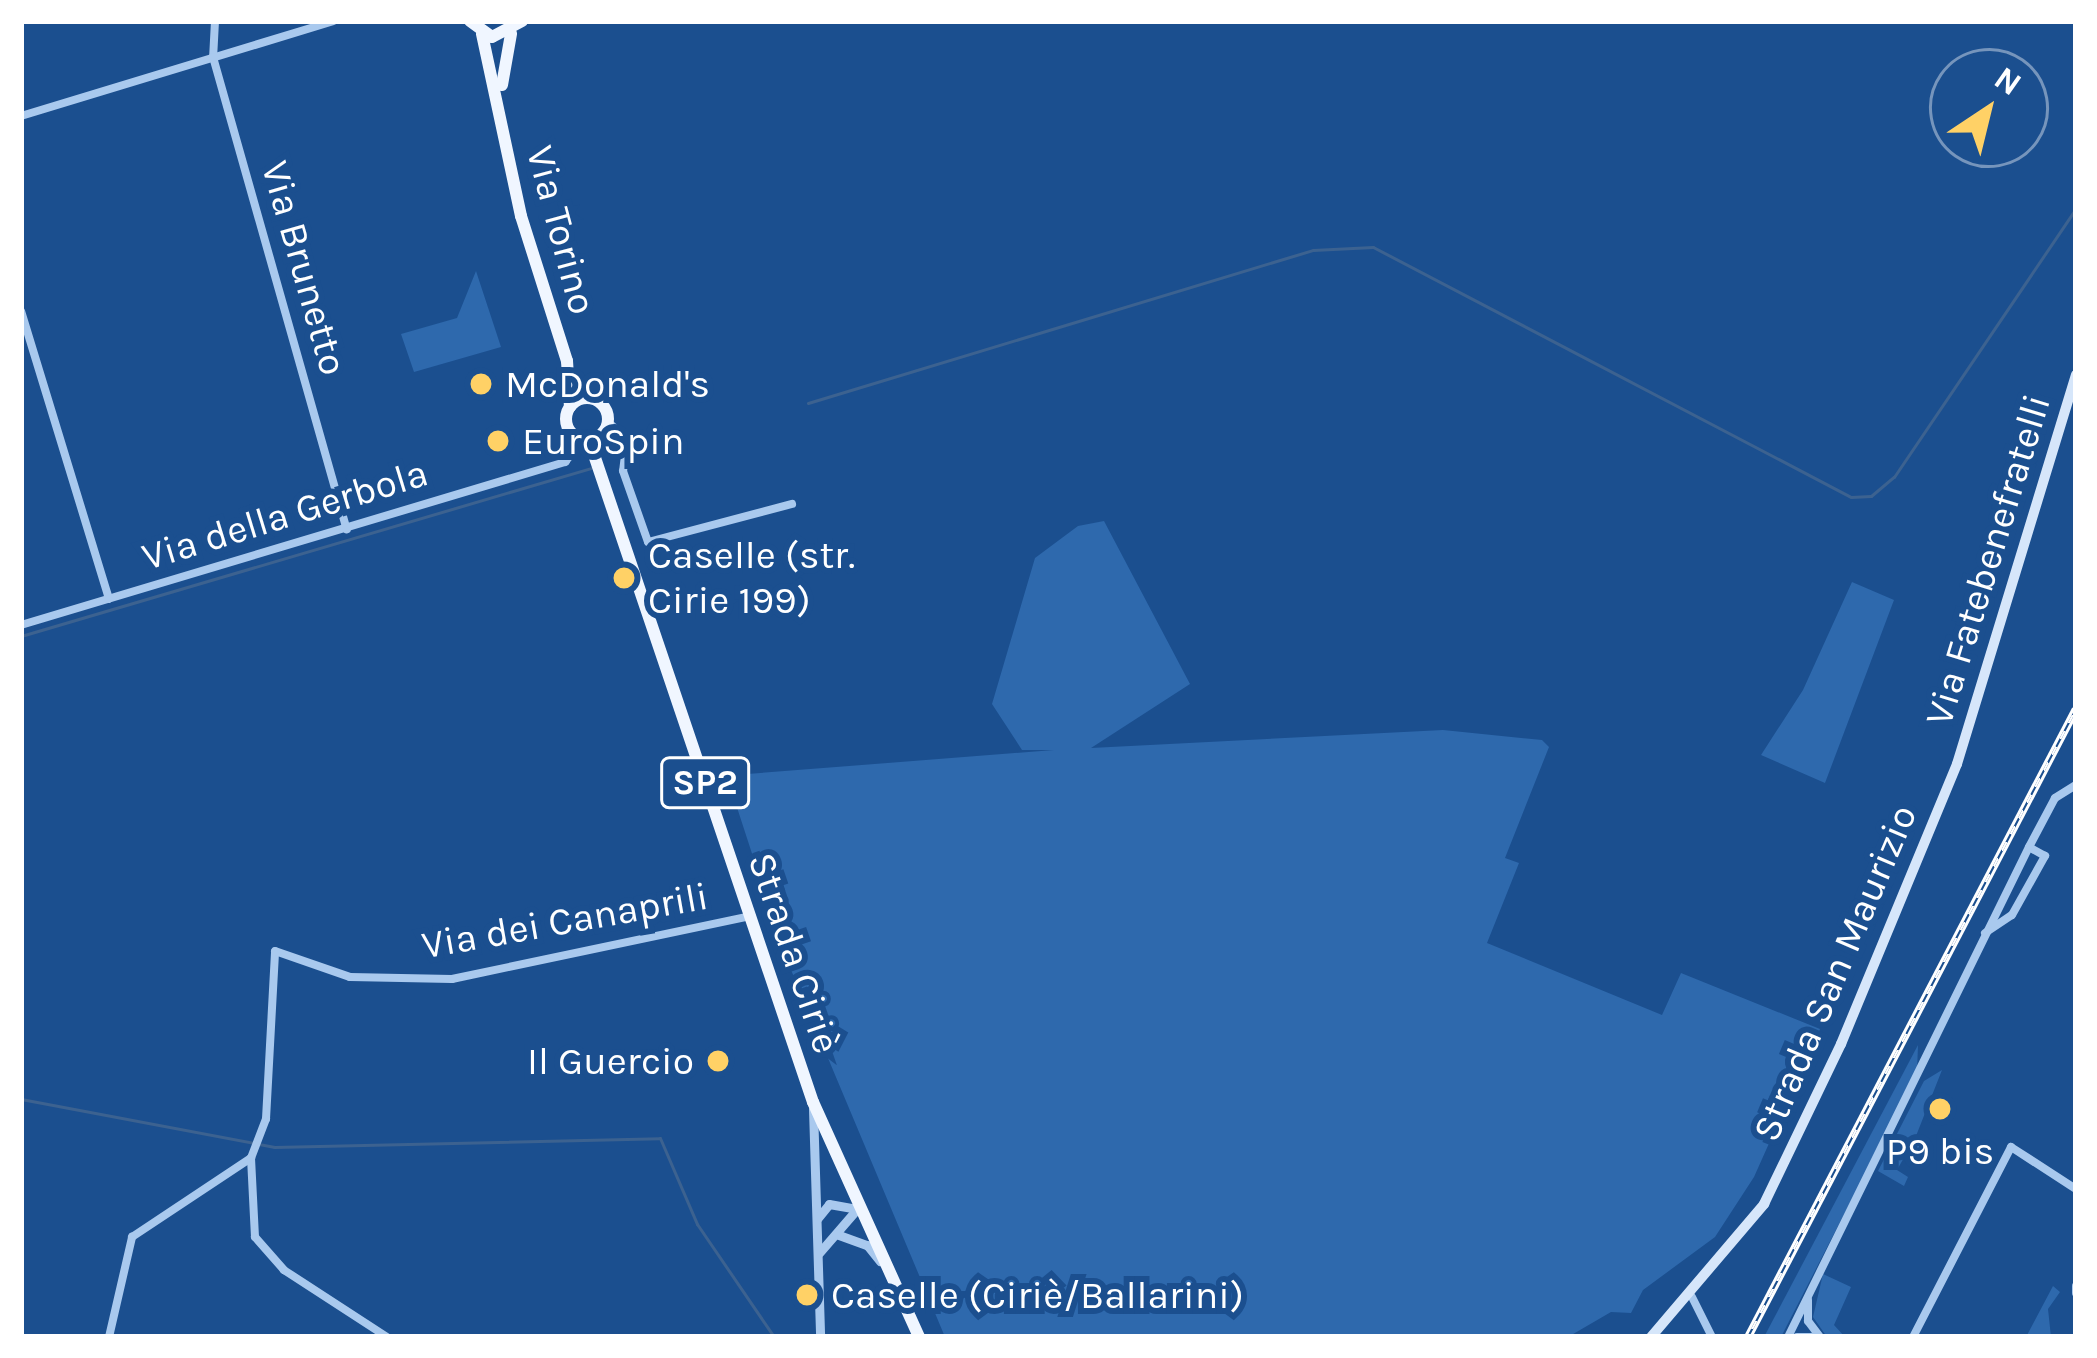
<!DOCTYPE html>
<html>
<head>
<meta charset="utf-8">
<style>
	body { margin:0 }
	#map { position:relative; width:2097px; height:1358px; overflow:hidden; background:#1b4f8f; font-family:Karla,sans-serif }
	div>[style] { position:absolute }
	[style*='--x'] { left:calc(var(--x)*1px); top:calc(var(--y)*1px); width:calc(var(--w)*1px); rotate:calc(var(--a)*1deg) }
	.green>* { inset:0; background:#2e69ad }
	.stream>* { height:3px; margin:-1.5px; padding:0 1.5px; transform-origin:1.5px; border-radius:1.5px; background:#3c6290 }
	.minor>* { height:8px; margin:-4px; padding:0 4px; transform-origin:4px; border-radius:4px; background:#a9c9ee }
	.tertiary>* { height:9px; margin:-4.5px; padding:0 4.5px; transform-origin:4.5px; border-radius:4.5px; background:#a9c9ee }
	.secondary>* { height:10px; margin:-5px; padding:0 5px; transform-origin:5px; border-radius:5px; background:#d6e6fa }
	.primary>* { height:12px; margin:-6px; padding:0 6px; transform-origin:6px; border-radius:6px; background:#f0f6ff }
	.primary>.ring { margin:-6px; padding:0; box-sizing:content-box; background:none; border:12px solid #f0f6ff; border-radius:50% }
	.rail>* { height:8px; margin-top:-4px; transform-origin:0; background:repeating-linear-gradient(90deg,#1b4f8f 0 9px,#fff 0 18px); box-sizing:border-box; border-block:3px solid #fff }
	.dots>* { width:33px; height:33px; translate:-50% -50%; box-sizing:border-box; border:6px solid #1b4f8f; border-radius:50% }
	span { translate:-50% -50%; white-space:nowrap; text-align:center; line-height:1.15; -webkit-text-stroke:12px #1b4f8f; paint-order:stroke }
	.shield-label span { padding:3px 9px; background:#1b4f8f; border:3px solid; border-radius:9px; -webkit-text-stroke-width:0 }
	.shield-label { font-size:36px; color:#fff; font-weight:700 }
	.street-label { font-size:39px; color:#fff }
	.poi-label { font-size:39px; color:#fff }
	.left { translate:0 -50%; text-align:left }
	.right { translate:-100% -50%; text-align:right }
	.frame { position:absolute; inset:0; border:24px solid #fff; pointer-events:none }
	.north { position:absolute; left:1929px; top:48px; width:120px; height:120px; box-sizing:border-box; background:#1b4f8f; border:3px solid #7695bc; border-radius:50%; rotate:35deg; font-size:33px; font-weight:700; line-height:48px; text-align:center; color:#fff }
	.north::after { content:''; display:block; margin:auto; width:42px; height:54px; background:#ffd166; clip-path:polygon(50% 0,100% 100%,50% 72%,0 100%) }
</style>
</head>
<body>
<div id="map">
	<div class="green">
		<div style="clip-path:polygon(476px 271px,501px 347px,414px 372px,401px 334px,457px 318px)"></div>
		<div style="clip-path:polygon(1104px 521px,1190px 684px,1091px 748px,1443px 730px,1542px 740px,1549px 747px,1505px 858px,1519px 863px,1487px 943px,1662px 1015px,1681px 973px,1820px 1029px,1754px 1177px,1715px 1237px,1643px 1290px,1631px 1313px,1611px 1312px,1568px 1337px,945px 1337px,786px 958px,731px 789px,734px 775px,1054px 750px,1022px 750px,992px 704px,1035px 558px,1078px 526px)"></div>
		<div style="clip-path:polygon(1852px 582px,1894px 600px,1825px 783px,1761px 755px,1803px 690px)"></div>
		<div style="clip-path:polygon(1918px 1045px,1917px 1072px,1781px 1337px,1764px 1337px)"></div>
		<div style="clip-path:polygon(1942px 1070px,1916px 1136px,1926px 1142px,1922px 1152px,1910px 1147px,1897px 1170px,1908px 1177px,1904px 1186px,1878px 1171px,1924px 1081px)"></div>
		<div style="clip-path:polygon(1823px 1274px,1851px 1287px,1834px 1325px,1845px 1337px,1827px 1337px,1813px 1317px)"></div>
		<div style="clip-path:polygon(2053px 1286px,2060px 1292px,2048px 1309px,2051px 1337px,2026px 1337px)"></div>
	</div>
	<div class="stream">
		<div style="--x:808;--y:403;--w:528;--a:-16.86"></div>
		<div style="--x:1313;--y:250;--w:60;--a:-2.9"></div>
		<div style="--x:1373;--y:247;--w:539;--a:27.61"></div>
		<div style="--x:1851;--y:497;--w:20;--a:-3"></div>
		<div style="--x:1871;--y:496;--w:30;--a:-40"></div>
		<div style="--x:1894;--y:477;--w:325;--a:-55.9"></div>
		<div style="--x:21;--y:636;--w:594;--a:-16.42"></div>
		<div style="--x:21;--y:1099;--w:258;--a:10.7"></div>
		<div style="--x:274;--y:1147;--w:386;--a:-1.3"></div>
		<div style="--x:660;--y:1138;--w:94;--a:66.7"></div>
		<div style="--x:697;--y:1224;--w:137;--a:55.7"></div>
	</div>
	<div class="minor">
		<div style="--x:215;--y:21;--w:36;--a:93"></div>
		<div style="--x:213;--y:57;--w:491;--a:74.2"></div>
		<div style="--x:21;--y:116;--w:326;--a:-16.9"></div>
		<div style="--x:21;--y:311;--w:301;--a:73"></div>
		<div style="--x:608;--y:422;--w:25;--a:42"></div>
		<div style="--x:627;--y:439;--w:32;--a:97"></div>
		<div style="--x:623;--y:471;--w:75;--a:70.6"></div>
		<div style="--x:648;--y:542;--w:149;--a:-14.8"></div>
		<div style="--x:602;--y:435;--w:30;--a:28"></div>
		<div style="--x:566;--y:461;--w:34;--a:-87"></div>
		<div style="--x:21;--y:625;--w:568;--a:-16.68"></div>
		<div style="--x:565;--y:462;--w:28;--a:-51"></div>
		<div style="--x:1985;--y:933;--w:32;--a:-34"></div>
		<div style="--x:2012;--y:915;--w:68;--a:-60.8"></div>
		<div style="--x:2045;--y:856;--w:18;--a:-151"></div>
		<div style="--x:2076;--y:1286;--w:7;--a:90"></div>
		<div style="--x:1692;--y:1297;--w:45;--a:63.4"></div>
		<div style="--x:1808;--y:1300;--w:21;--a:90"></div>
		<div style="--x:1808;--y:1321;--w:20;--a:53"></div>
		<div style="--x:109;--y:1337;--w:103;--a:-77"></div>
		<div style="--x:132;--y:1237;--w:143;--a:-33.6"></div>
		<div style="--x:387;--y:1337;--w:123;--a:-147"></div>
		<div style="--x:284;--y:1270;--w:44;--a:-131.3"></div>
		<div style="--x:255;--y:1237;--w:79;--a:-92.9"></div>
		<div style="--x:251;--y:1158;--w:42;--a:-69"></div>
		<div style="--x:266;--y:1119;--w:168;--a:-86.9"></div>
		<div style="--x:275;--y:951;--w:79;--a:19.1"></div>
		<div style="--x:350;--y:977;--w:102;--a:1.1"></div>
		<div style="--x:452;--y:979;--w:306;--a:-11.9"></div>
		<div style="--x:1788;--y:1337;--w:546;--a:-63.81"></div>
		<div style="--x:2029;--y:847;--w:55;--a:-62"></div>
		<div style="--x:2055;--y:798;--w:25;--a:-32"></div>
		<div style="--x:1797;--y:1337;--w:18;--a:0"></div>
		<div style="--x:1913;--y:1337;--w:214;--a:-62.7"></div>
		<div style="--x:2011;--y:1147;--w:77;--a:32.9"></div>
	</div>
	<div class="tertiary">
		<div style="--x:813;--y:1109;--w:228;--a:88.2"></div>
		<div style="--x:817;--y:1219;--w:19;--a:-51"></div>
		<div style="--x:829;--y:1204;--w:28;--a:10"></div>
		<div style="--x:857;--y:1209;--w:58;--a:130.8"></div>
		<div style="--x:836;--y:1234;--w:33;--a:20"></div>
		<div style="--x:867;--y:1245;--w:21;--a:51"></div>
	</div>
	<div class="secondary">
		<div style="--x:1651;--y:1337;--w:175;--a:-49.6"></div>
		<div style="--x:1764;--y:1204;--w:178;--a:-64.3"></div>
		<div style="--x:1841;--y:1044;--w:303;--a:-67.5"></div>
		<div style="--x:1957;--y:764;--w:407;--a:-73"></div>
	</div>
	<div class="primary">
		<div style="--x:470;--y:21;--w:27;--a:36"></div>
		<div style="--x:492;--y:37;--w:34;--a:-28"></div>
		<div style="--x:482;--y:34;--w:186;--a:77.9"></div>
		<div style="--x:521;--y:216;--w:152;--a:72.4"></div>
		<div style="--x:567;--y:361;--w:46;--a:86.3"></div>
		<div style="--x:502;--y:85;--w:52;--a:-80"></div>
		<div class="ring" style="left:566px;top:398px;width:30px;height:30px"></div>
		<div style="--x:589;--y:440;--w:699;--a:71.31"></div>
		<div style="--x:813;--y:1102;--w:258;--a:65.7"></div>
	</div>
	<div class="rail">
		<div style="--x:1748;--y:1337;--w:708;--a:-62.42"></div>
	</div>
	<div class="dots">
		<div style="left:481px;top:384px;background:#ffd166"></div>
		<div style="left:498px;top:441px;background:#ffd166"></div>
		<div style="left:624px;top:578px;background:#ffd166"></div>
		<div style="left:718px;top:1061px;background:#ffd166"></div>
		<div style="left:1940px;top:1109px;background:#ffd166"></div>
		<div style="left:807px;top:1295px;background:#ffd166"></div>
	</div>
	<div class="shield-label">
		<span style="left:705px;top:783px">SP2</span>
	</div>
	<div class="street-label">
		<span style="left:561px;top:230px;rotate:75deg">Via Torino</span>
		<span style="left:304px;top:268px;rotate:74deg">Via Brunetto</span>
		<span style="left:285px;top:515px;rotate:-17deg">Via della Gerbola</span>
		<span style="left:1988px;top:560px;rotate:-73deg">Via Fatebenefratelli</span>
		<span style="left:565px;top:921px;rotate:-10deg">Via dei Canaprili</span>
		<span style="left:794px;top:953px;rotate:71deg">Strada Ciriè</span>
		<span style="left:1835px;top:973px;rotate:-67deg">Strada San Maurizio</span>
	</div>
	<div class="poi-label">
		<span class="left" style="left:505px;top:384px">McDonald's</span>
		<span class="left" style="left:522px;top:441px">EuroSpin</span>
		<span class="left" style="left:648px;top:578px">Caselle (str.<br>Cirie 199)</span>
		<span class="right" style="left:694px;top:1061px">Il Guercio</span>
		<span style="left:1940px;top:1151px">P9 bis</span>
		<span class="left" style="left:831px;top:1295px">Caselle (Ciriè/Ballarini)</span>
	</div>
	<div class="frame"></div>
	<div class="north">N</div>
</div>
</body>
</html>
